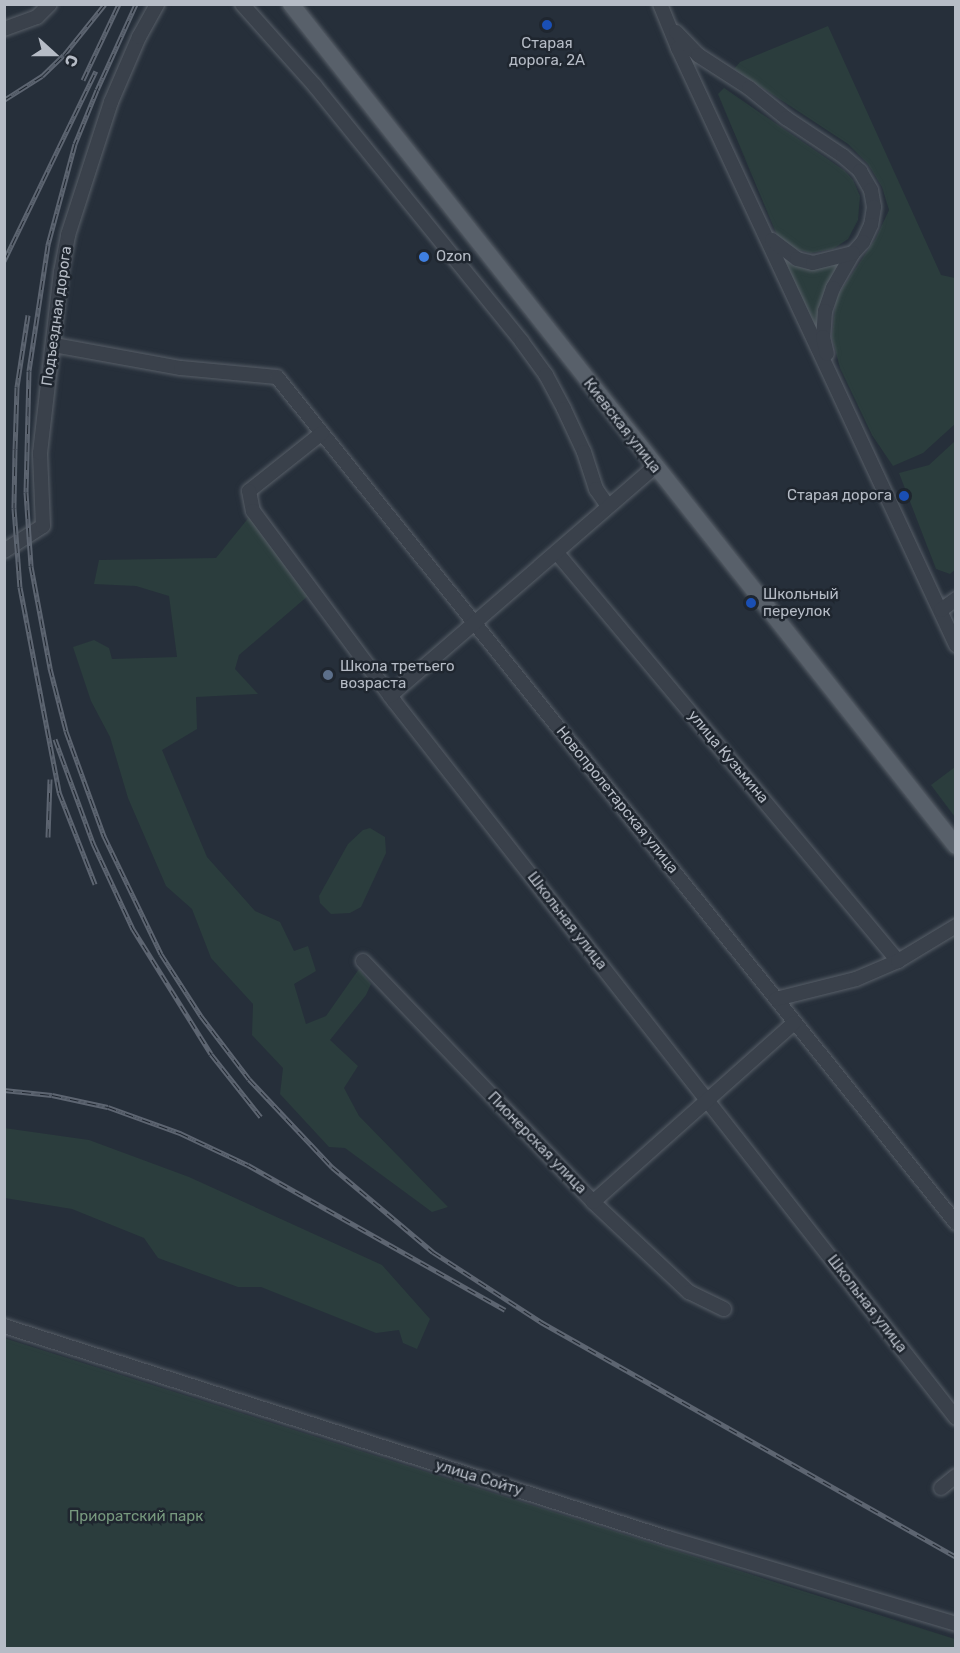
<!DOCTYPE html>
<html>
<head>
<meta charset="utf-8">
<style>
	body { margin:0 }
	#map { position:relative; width:960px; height:1653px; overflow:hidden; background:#262f3a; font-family:Rubik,sans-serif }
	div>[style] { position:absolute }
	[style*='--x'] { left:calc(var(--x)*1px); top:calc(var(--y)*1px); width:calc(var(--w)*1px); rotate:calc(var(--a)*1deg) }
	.green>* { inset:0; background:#2b3d3d }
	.roads { filter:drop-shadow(0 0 2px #585f68) drop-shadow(0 0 2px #585f68) }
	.minor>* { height:14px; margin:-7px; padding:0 7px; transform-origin:7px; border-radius:7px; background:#3a414b }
	.major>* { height:16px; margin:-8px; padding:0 8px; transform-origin:8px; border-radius:8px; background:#58606a }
	.rail>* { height:5px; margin-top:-2.5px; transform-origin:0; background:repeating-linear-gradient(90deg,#1f262f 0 9px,#5d6571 0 18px); box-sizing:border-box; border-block:2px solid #5d6571 }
	.dots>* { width:16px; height:16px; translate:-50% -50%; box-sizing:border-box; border:3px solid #1f262f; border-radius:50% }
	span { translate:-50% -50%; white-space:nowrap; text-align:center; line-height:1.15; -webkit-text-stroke:5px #1f262f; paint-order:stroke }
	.poi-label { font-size:15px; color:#b6bcc6 }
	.left { translate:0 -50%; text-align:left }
	.right { translate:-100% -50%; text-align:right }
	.street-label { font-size:15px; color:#b6bcc6 }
	.park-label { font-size:15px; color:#77997e }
	.frame { position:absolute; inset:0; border:6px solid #b6bcc6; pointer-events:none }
	.north { position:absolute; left:24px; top:24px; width:60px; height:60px; -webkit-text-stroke:4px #1f262f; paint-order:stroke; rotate:111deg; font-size:16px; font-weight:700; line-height:24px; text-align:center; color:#b6bcc6 }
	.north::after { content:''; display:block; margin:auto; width:21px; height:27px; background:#b6bcc6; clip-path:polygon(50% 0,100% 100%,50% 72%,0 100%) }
</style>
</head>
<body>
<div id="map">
	<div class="green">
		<div style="clip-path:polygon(828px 26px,941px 275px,955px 278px,955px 424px,923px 453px,893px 466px,872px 435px,840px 368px,832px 337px,836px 298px,876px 238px,889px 210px,882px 187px,868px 164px,848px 144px,734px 69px,740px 62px)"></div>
		<div style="clip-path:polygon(724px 88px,845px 171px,853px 180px,860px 196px,858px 220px,848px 239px,833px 249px,811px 253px,792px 248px,777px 235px,718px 94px)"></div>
		<div style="clip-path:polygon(782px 256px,791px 264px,806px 269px,834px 264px,840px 266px,818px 326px,814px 328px)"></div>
		<div style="clip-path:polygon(955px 441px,956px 569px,950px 574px,936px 569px,899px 473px,929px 465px)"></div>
		<div style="clip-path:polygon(250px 516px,309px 595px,239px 655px,235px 669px,258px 694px,196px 697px,197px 729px,162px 750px,207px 857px,255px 911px,280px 922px,294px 951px,308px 946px,316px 971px,294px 984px,306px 1024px,326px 1016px,359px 969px,371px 984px,366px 995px,330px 1040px,358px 1066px,344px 1088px,359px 1116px,448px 1207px,432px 1212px,345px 1148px,329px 1147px,280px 1094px,283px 1068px,252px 1035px,253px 1004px,211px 958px,192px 909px,166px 886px,128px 798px,110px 737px,91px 701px,73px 647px,94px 640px,109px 648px,112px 659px,177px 657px,169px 596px,136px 586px,94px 584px,99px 560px,216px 558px)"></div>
		<div style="clip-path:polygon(955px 767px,955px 817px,931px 785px)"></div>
		<div style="clip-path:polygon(370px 828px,385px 837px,386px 853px,361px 907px,350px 913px,331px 914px,320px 903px,319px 896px,348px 844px,363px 830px)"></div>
		<div style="clip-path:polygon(4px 1128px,89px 1140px,189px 1177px,382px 1265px,430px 1319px,417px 1349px,403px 1343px,399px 1330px,376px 1333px,261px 1287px,238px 1287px,158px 1258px,144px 1238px,72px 1209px,5px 1198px)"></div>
		<div style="clip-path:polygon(4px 1338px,955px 1639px,955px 1648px,5px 1648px)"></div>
	</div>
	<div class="roads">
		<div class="minor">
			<div style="--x:242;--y:4;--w:110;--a:48.3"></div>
			<div style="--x:315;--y:86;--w:329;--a:51"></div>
			<div style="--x:522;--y:342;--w:41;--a:54"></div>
			<div style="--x:546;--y:375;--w:38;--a:62"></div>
			<div style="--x:564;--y:409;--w:47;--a:65.1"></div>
			<div style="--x:584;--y:452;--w:39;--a:72"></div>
			<div style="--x:596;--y:489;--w:21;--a:55"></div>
			<div style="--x:660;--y:4;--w:48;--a:67.8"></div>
			<div style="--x:678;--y:48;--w:659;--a:65.03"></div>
			<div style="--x:4;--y:29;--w:35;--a:-20"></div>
			<div style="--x:37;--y:17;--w:18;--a:-45"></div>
			<div style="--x:676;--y:32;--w:32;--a:46"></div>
			<div style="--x:698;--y:55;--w:61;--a:32.9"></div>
			<div style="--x:749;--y:88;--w:48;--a:39"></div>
			<div style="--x:786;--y:118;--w:69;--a:33.7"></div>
			<div style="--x:843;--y:156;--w:23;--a:41"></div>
			<div style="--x:860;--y:171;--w:22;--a:60"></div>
			<div style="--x:871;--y:190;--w:17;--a:80"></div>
			<div style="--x:874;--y:207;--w:18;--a:99"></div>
			<div style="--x:871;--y:225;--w:19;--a:115"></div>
			<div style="--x:863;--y:242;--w:15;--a:132"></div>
			<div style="--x:853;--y:253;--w:40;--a:119.7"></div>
			<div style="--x:833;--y:288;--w:24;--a:109"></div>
			<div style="--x:825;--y:311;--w:26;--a:94"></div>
			<div style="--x:823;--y:337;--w:17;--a:77"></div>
			<div style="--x:772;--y:240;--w:31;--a:37"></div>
			<div style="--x:797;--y:259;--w:16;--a:14"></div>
			<div style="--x:813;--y:263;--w:41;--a:-14"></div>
			<div style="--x:54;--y:345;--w:129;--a:10.3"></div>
			<div style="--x:181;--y:368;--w:96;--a:5.4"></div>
			<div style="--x:277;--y:377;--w:1085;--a:51.25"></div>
			<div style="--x:322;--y:433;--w:93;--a:141.5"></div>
			<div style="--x:249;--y:491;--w:20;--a:79"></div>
			<div style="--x:253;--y:511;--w:237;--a:53.4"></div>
			<div style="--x:394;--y:701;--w:911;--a:51.91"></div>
			<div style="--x:4;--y:551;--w:46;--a:-32.7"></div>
			<div style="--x:43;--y:526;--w:73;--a:-92.4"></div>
			<div style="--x:40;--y:453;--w:182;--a:-83.4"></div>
			<div style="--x:61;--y:272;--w:38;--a:-79"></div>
			<div style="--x:68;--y:235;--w:140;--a:-72.1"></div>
			<div style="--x:111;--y:102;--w:71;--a:-66.7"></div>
			<div style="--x:139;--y:37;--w:38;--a:-61"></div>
			<div style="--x:557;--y:553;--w:532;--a:50.11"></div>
			<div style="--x:941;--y:610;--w:19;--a:-36"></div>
			<div style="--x:390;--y:696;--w:349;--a:-40.9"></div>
			<div style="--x:363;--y:961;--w:333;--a:46.3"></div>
			<div style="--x:593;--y:1202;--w:132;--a:43.2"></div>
			<div style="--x:689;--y:1292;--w:39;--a:26"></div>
			<div style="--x:776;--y:999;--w:82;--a:-14"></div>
			<div style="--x:856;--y:979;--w:46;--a:-23.2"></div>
			<div style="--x:898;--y:961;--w:68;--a:-31.1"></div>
			<div style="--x:593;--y:1202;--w:269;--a:-41.7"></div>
			<div style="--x:4;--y:1326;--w:697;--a:17.71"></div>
			<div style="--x:668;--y:1538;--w:301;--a:16.6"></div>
			<div style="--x:941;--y:1488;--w:19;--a:-39"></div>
		</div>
		<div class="major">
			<div style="--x:291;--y:4;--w:1073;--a:51.7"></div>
		</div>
	</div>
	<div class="rail">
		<div style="--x:136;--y:4;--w:94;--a:114.4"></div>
		<div style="--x:97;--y:90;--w:58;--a:112.2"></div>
		<div style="--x:75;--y:144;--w:105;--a:105"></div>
		<div style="--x:48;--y:245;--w:127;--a:98.6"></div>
		<div style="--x:29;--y:371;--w:121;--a:91.4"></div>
		<div style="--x:26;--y:492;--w:74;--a:86.1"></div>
		<div style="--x:31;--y:566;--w:104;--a:79.4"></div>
		<div style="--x:50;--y:668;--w:65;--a:75.7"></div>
		<div style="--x:66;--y:731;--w:112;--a:70.1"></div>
		<div style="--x:104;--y:836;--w:131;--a:64.2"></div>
		<div style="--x:161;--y:954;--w:74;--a:57.2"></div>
		<div style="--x:201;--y:1016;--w:79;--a:52.7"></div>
		<div style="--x:249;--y:1079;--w:121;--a:46.7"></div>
		<div style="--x:332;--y:1167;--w:132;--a:40.1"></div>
		<div style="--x:433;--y:1252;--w:129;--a:32.9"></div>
		<div style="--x:541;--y:1322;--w:477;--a:29.5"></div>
		<div style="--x:83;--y:80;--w:84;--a:-64.7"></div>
		<div style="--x:4;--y:100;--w:45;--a:-32.3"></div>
		<div style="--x:42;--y:76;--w:30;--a:-44"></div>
		<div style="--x:64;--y:55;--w:65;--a:-51.2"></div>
		<div style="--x:4;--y:261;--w:211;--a:-64.2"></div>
		<div style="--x:28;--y:315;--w:73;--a:98.7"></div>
		<div style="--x:17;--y:387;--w:62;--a:91.8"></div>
		<div style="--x:15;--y:449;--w:59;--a:91"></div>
		<div style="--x:14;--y:508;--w:79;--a:85.7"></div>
		<div style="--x:20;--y:587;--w:209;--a:79.2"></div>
		<div style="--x:59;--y:792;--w:99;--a:68.6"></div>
		<div style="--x:55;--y:739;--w:111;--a:69.9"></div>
		<div style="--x:93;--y:843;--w:95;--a:65.1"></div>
		<div style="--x:133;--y:929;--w:147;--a:58"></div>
		<div style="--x:211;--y:1054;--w:80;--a:51.6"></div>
		<div style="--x:48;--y:837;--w:58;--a:-88"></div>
		<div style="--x:4;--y:1090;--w:48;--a:5.9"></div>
		<div style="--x:52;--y:1095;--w:57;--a:12.1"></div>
		<div style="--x:108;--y:1107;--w:77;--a:19.9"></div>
		<div style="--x:180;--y:1133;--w:75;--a:25.2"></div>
		<div style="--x:248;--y:1165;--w:295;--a:29.4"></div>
	</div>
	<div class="dots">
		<div style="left:547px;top:25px;background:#1a4fb4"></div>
		<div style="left:424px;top:257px;background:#3f7fe0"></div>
		<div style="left:904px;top:496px;background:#1a4fb4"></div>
		<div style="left:751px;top:603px;background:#1a4fb4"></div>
		<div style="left:328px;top:675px;background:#5c6f8a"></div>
	</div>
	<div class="poi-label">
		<span style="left:547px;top:52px">Старая<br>дорога, 2А</span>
		<span class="left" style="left:436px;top:257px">Ozon</span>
		<span class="right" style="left:892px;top:496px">Старая дорога</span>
		<span class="left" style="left:763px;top:603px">Школьный<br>переулок</span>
		<span class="left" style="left:340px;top:675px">Школа третьего<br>возраста</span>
	</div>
	<div class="street-label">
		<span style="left:57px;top:316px;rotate:-82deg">Подъездная дорога</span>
		<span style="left:622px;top:426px;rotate:52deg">Киевская улица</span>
		<span style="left:728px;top:757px;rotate:50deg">улица Кузьмина</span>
		<span style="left:617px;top:800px;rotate:51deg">Новопролетарская улица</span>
		<span style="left:567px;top:921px;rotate:52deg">Школьная улица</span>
		<span style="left:537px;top:1143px;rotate:46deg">Пионерская улица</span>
		<span style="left:867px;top:1304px;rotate:52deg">Школьная улица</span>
		<span style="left:479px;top:1478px;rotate:17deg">улица Сойту</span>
	</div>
	<div class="park-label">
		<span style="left:136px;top:1517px">Приоратский парк</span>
	</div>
	<div class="frame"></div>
	<div class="north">С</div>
</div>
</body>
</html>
